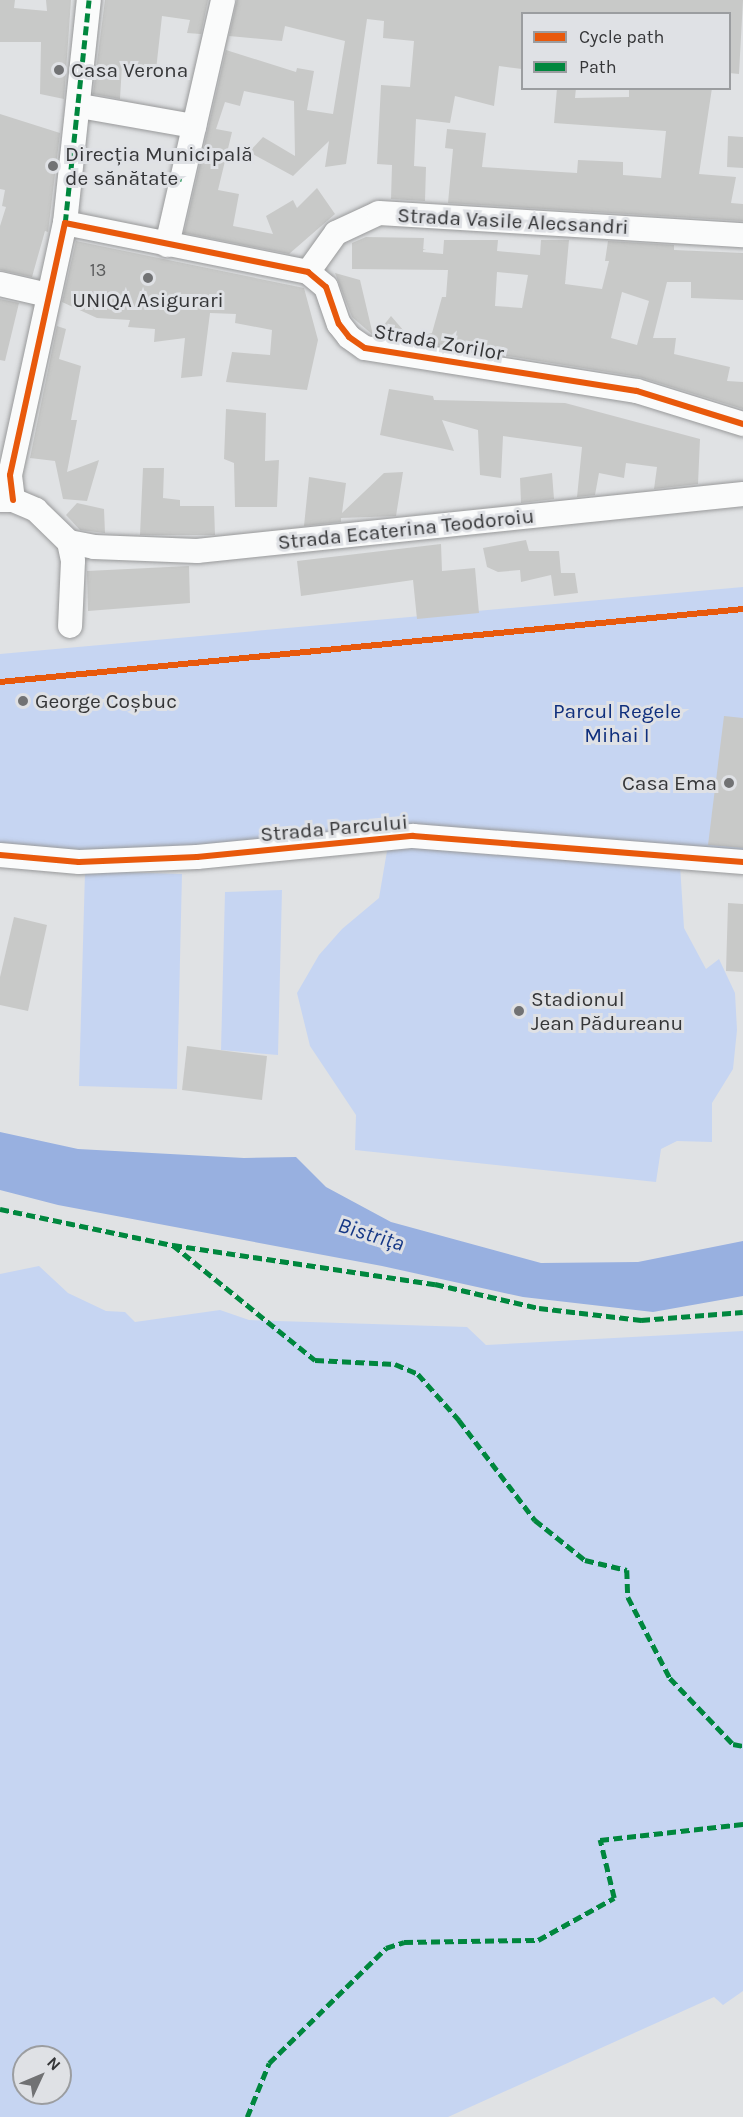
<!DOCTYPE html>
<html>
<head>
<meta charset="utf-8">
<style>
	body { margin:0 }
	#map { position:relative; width:743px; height:2117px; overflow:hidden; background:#e0e2e4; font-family:Karla,sans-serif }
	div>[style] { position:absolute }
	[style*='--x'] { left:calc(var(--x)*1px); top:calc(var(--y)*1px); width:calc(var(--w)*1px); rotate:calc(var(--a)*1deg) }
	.green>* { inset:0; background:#c6d5f2 }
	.water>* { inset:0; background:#98b0e0 }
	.building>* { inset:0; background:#c8c9c8 }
	.roads { filter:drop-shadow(0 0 2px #98999a) drop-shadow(0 0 2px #98999a) }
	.minor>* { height:24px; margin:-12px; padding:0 12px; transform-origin:12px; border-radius:12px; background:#fafbfb }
	.quiet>* { height:4.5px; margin-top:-2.25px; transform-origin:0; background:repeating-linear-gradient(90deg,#00873e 0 9px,transparent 0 13.5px) }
	.cycleway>* { height:6px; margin:-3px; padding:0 3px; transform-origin:3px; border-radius:3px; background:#e8590c }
	.dots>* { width:16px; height:16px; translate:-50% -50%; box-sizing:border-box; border:3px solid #dfe1e5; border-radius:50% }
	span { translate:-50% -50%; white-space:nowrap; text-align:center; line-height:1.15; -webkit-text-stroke:6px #dfe1e5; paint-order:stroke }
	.number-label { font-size:18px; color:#5a5b5c }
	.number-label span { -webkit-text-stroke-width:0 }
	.poi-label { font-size:21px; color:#353638 }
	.left { translate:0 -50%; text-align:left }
	.right { translate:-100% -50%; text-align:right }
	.street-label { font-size:21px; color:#353638 }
	.park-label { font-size:21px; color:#0f2f7d }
	.water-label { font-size:22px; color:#163886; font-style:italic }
	.legend { position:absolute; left:521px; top:12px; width:210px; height:78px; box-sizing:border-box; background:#dfe1e5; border:2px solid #9b9da0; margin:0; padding:8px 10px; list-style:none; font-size:18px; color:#353638 }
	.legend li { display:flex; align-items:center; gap:12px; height:30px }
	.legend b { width:30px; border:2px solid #9b9da0 }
	.north { position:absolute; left:12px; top:2045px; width:60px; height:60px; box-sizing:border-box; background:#dfe1e5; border:2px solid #9b9da0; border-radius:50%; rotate:46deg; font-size:16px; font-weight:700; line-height:24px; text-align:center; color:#353638 }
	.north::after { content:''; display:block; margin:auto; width:21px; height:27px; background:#717274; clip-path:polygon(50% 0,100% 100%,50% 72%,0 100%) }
</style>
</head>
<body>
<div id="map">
	<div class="green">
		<div style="clip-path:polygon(743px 587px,743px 857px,413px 836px,53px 861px,0 851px,0 654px)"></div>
		<div style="clip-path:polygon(388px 845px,680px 865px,684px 928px,706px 969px,719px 959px,735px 993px,737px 1030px,733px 1069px,712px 1103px,712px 1142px,677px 1141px,661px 1149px,656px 1182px,355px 1150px,356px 1115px,310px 1046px,297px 993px,319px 955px,342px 929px,379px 898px)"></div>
		<div style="clip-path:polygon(85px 871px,182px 874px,177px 1089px,79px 1086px)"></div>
		<div style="clip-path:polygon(282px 890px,278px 1055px,221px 1050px,225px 892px)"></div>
		<div style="clip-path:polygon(evenodd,39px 1266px,68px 1293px,106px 1311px,125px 1312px,135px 1322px,220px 1310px,249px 1320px,467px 1327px,486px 1345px,743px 1331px,743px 1991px,723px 2005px,714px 1997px,448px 2117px,0 2117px,0 1274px,39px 1266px,24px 2057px,60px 2057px,60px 2093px,24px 2093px,24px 2057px)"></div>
	</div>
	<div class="water">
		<div style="clip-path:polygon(0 1132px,78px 1149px,244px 1158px,296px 1157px,326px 1187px,391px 1222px,541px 1263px,638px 1262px,743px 1241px,743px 1296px,653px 1312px,523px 1297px,382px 1266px,58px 1205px,0 1190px)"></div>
	</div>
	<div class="building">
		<div style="clip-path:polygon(0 0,15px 0,14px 8px,47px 11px,46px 0,71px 0,64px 99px,40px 94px,41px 42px,0 42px)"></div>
		<div style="clip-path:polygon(105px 0,208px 0,201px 34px,187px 33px,190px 20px,162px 16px,156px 70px,122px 65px,120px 99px,93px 94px)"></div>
		<div style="clip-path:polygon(237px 0,743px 0,739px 74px,729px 73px,729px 14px,522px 14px,522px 69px,499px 66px,494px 106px,455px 96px,450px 123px,416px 119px,414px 166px,426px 167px,425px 201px,391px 199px,392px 165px,377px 164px,381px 85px,410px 87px,414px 41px,383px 38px,384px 21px,367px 19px,346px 164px,325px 167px,329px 141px,293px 176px,249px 152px,263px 137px,295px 156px,294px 101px,244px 91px,240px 106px,225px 102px,216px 129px,232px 132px,218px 190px,239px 194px,233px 226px,273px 234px,266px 216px,293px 200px,297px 208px,317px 188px,335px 214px,289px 254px,184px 233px,226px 50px,296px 72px,297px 68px,314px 71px,307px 110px,333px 114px,345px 41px,285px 26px,282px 41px,229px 36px)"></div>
		<div style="clip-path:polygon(557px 88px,576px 88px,575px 98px,629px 97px,629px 88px,712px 88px,699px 174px,736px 177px,731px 203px,743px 204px,743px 221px,448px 203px,453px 149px,445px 148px,447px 129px,486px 133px,482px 167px,577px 173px,578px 160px,623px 162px,623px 175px,661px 178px,666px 131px,554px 123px)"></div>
		<div style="clip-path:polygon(0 114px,60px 133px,48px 232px,45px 231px,32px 277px,0 270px,0 226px,6px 207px,2px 206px,5px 190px,0 189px)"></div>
		<div style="clip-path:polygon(728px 136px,743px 137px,743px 168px,727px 167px)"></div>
		<div style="clip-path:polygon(evenodd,366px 237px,424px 238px,423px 252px,443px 254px,444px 240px,498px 240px,497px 251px,540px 255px,541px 240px,569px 240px,565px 284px,602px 289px,609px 261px,605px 261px,608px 241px,674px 245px,674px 250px,743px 253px,743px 300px,691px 298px,691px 282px,667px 282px,653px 338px,676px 338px,674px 354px,730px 367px,727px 381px,743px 382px,743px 409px,639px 377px,376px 335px,391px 316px,410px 338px,432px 333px,442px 297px,446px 297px,448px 270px,352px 269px,352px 243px,366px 237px,497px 272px,528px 275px,522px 308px,495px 306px,497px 272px,366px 237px,622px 292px,649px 301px,637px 345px,611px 338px,622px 292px)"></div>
		<div style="clip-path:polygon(76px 241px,304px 288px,318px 340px,307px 390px,226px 382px,232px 352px,270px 355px,272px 330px,235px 323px,236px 314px,210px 313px,202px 376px,181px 378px,185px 338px,154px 342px,155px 329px,128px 327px,130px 320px,97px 318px,62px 302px)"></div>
		<div style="clip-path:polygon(335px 273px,360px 280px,373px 335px,352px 317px)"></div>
		<div style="clip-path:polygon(0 299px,19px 303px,5px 361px,0 360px)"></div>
		<div style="clip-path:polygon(57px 326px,66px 329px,59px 359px,81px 366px,71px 420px,77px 420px,67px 472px,99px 460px,87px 501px,63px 499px,55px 461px,30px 458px)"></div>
		<div style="clip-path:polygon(389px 389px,433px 396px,434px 400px,565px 403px,700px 439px,698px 484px,654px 489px,657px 467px,626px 463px,624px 478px,599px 473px,595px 495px,577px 497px,582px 447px,503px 436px,501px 478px,480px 475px,478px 430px,442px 420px,454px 451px,380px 435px)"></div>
		<div style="clip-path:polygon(226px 409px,266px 413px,265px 461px,279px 460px,277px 507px,235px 507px,234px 463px,224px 459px)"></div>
		<div style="clip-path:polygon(143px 468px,164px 468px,163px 498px,180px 500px,180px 506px,214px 506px,215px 535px,140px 535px)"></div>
		<div style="clip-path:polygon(403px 472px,396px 516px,341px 518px,341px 522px,304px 526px,309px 477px,346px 483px,342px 513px,384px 473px)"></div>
		<div style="clip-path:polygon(552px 473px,554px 499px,521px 503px,520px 478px)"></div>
		<div style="clip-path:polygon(77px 503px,104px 509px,105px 533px,80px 530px,66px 515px)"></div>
		<div style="clip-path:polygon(526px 540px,529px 551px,559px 551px,561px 573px,575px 573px,578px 593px,554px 596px,551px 575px,521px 582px,520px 570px,498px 572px,487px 567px,483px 548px)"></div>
		<div style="clip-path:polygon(441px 544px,442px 571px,475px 568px,479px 613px,417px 619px,413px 580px,301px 596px,297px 561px)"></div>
		<div style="clip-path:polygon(189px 566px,190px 603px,88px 611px,87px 571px)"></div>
		<div style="clip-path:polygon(724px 716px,743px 718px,743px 848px,708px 845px)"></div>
		<div style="clip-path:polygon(728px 903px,743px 904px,743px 972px,726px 971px)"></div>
		<div style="clip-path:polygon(14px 917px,47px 925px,28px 1011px,0 1005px,0 977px)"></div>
		<div style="clip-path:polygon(187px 1046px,267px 1056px,262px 1100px,182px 1090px)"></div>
	</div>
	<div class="roads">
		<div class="minor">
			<div style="--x:80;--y:106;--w:116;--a:10"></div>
			<div style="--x:65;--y:223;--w:248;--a:11.4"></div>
			<div style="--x:308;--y:272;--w:23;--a:40"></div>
			<div style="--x:326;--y:287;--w:39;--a:71"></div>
			<div style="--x:339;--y:324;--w:16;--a:52"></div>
			<div style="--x:349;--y:337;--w:19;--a:35"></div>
			<div style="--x:365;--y:348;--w:275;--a:9"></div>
			<div style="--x:637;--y:391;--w:111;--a:17.3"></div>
			<div style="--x:167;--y:245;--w:251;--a:-77.1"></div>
			<div style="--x:308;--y:272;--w:48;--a:-54.3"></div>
			<div style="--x:336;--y:233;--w:47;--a:-24.9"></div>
			<div style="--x:379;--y:213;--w:365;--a:3.5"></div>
			<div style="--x:0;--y:284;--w:49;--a:12.9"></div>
			<div style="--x:0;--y:500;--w:13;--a:0"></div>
			<div style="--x:13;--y:500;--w:25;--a:23"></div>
			<div style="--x:36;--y:510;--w:46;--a:44.1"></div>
			<div style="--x:69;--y:542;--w:19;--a:78"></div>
			<div style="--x:73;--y:561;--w:65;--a:92.6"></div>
			<div style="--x:13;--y:500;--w:25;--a:-97"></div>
			<div style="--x:10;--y:475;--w:258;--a:-77.7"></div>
			<div style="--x:65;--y:223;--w:224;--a:-83.9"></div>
			<div style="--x:69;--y:542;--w:25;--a:11"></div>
			<div style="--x:94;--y:547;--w:103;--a:2.2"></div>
			<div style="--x:197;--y:551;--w:549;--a:-5.96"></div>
			<div style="--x:0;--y:855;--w:79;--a:5.1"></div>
			<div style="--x:79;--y:862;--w:118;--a:-2.4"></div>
			<div style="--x:197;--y:857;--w:217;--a:-5.6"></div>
			<div style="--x:413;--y:836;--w:331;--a:4.5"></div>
		</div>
	</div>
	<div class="quiet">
		<div style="--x:178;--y:178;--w:4;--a:14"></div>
		<div style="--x:65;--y:223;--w:224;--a:-83.9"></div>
		<div style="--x:0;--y:1209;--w:177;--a:11.8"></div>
		<div style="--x:173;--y:1245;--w:265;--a:8.5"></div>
		<div style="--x:435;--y:1284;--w:107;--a:13"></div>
		<div style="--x:539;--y:1308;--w:103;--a:6.7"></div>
		<div style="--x:641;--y:1320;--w:102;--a:-4.5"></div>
		<div style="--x:173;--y:1245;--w:183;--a:39"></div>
		<div style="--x:315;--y:1360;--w:80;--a:2.9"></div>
		<div style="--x:395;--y:1364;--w:25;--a:23"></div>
		<div style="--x:418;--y:1374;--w:62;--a:48.3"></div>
		<div style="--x:459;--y:1420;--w:126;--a:52.8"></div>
		<div style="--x:535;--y:1520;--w:64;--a:38.7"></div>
		<div style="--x:585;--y:1560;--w:43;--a:13.4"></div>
		<div style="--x:627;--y:1570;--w:27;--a:88"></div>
		<div style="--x:628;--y:1597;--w:91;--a:62.6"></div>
		<div style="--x:670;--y:1678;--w:91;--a:46.3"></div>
		<div style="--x:733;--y:1744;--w:10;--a:11"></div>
		<div style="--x:247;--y:2117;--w:58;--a:-67.8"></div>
		<div style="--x:269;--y:2063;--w:164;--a:-44.5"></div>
		<div style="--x:386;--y:1948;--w:19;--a:-18"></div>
		<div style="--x:404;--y:1942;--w:134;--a:-0.9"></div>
		<div style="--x:538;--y:1940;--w:87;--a:-28.9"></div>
		<div style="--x:614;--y:1898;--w:60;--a:-103.6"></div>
		<div style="--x:600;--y:1840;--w:144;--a:-6.4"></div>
	</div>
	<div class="cycleway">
		<div style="--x:13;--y:500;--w:25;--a:-97"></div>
		<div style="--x:10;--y:475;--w:258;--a:-77.7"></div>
		<div style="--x:65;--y:223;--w:248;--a:11.4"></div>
		<div style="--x:308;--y:272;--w:23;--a:40"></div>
		<div style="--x:326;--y:287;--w:39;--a:71"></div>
		<div style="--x:339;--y:324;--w:16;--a:52"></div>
		<div style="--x:349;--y:337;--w:19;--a:35"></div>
		<div style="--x:365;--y:348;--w:275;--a:9"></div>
		<div style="--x:637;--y:391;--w:111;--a:17.3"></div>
		<div style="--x:0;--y:682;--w:747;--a:-5.61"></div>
		<div style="--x:0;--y:855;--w:79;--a:5.1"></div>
		<div style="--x:79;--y:862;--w:118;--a:-2.4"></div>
		<div style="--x:197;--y:857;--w:217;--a:-5.6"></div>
		<div style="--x:413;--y:836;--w:331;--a:4.5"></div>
	</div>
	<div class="dots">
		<div style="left:59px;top:70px;background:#717274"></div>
		<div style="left:53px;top:166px;background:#717274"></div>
		<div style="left:148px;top:278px;background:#717274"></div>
		<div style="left:23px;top:701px;background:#717274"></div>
		<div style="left:729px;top:783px;background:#717274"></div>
		<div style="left:519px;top:1011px;background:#717274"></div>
	</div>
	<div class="number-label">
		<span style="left:98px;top:270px">13</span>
	</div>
	<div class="poi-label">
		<span class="left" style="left:71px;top:70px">Casa Verona</span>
		<span class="left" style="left:65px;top:166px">Direcția Municipală<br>de sănătate</span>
		<span style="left:148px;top:300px">UNIQA Asigurari</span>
		<span class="left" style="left:35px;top:701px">George Coșbuc</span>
		<span class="right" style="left:717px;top:783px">Casa Ema</span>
		<span class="left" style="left:531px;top:1011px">Stadionul<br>Jean Pădureanu</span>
	</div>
	<div class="street-label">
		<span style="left:513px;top:221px;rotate:3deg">Strada Vasile Alecsandri</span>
		<span style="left:439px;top:342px;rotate:10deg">Strada Zorilor</span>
		<span style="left:406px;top:529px;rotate:-6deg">Strada Ecaterina Teodoroiu</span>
		<span style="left:334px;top:828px;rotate:-5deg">Strada Parcului</span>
	</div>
	<div class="park-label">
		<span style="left:617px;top:723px">Parcul Regele<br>Mihai I</span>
	</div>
	<div class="water-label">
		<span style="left:371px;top:1235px;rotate:17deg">Bistrița</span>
	</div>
	<ul class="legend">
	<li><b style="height:8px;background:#e8590c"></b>Cycle path</li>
	<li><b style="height:8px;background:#00873e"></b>Path</li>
	</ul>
	<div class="north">N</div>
</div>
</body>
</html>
